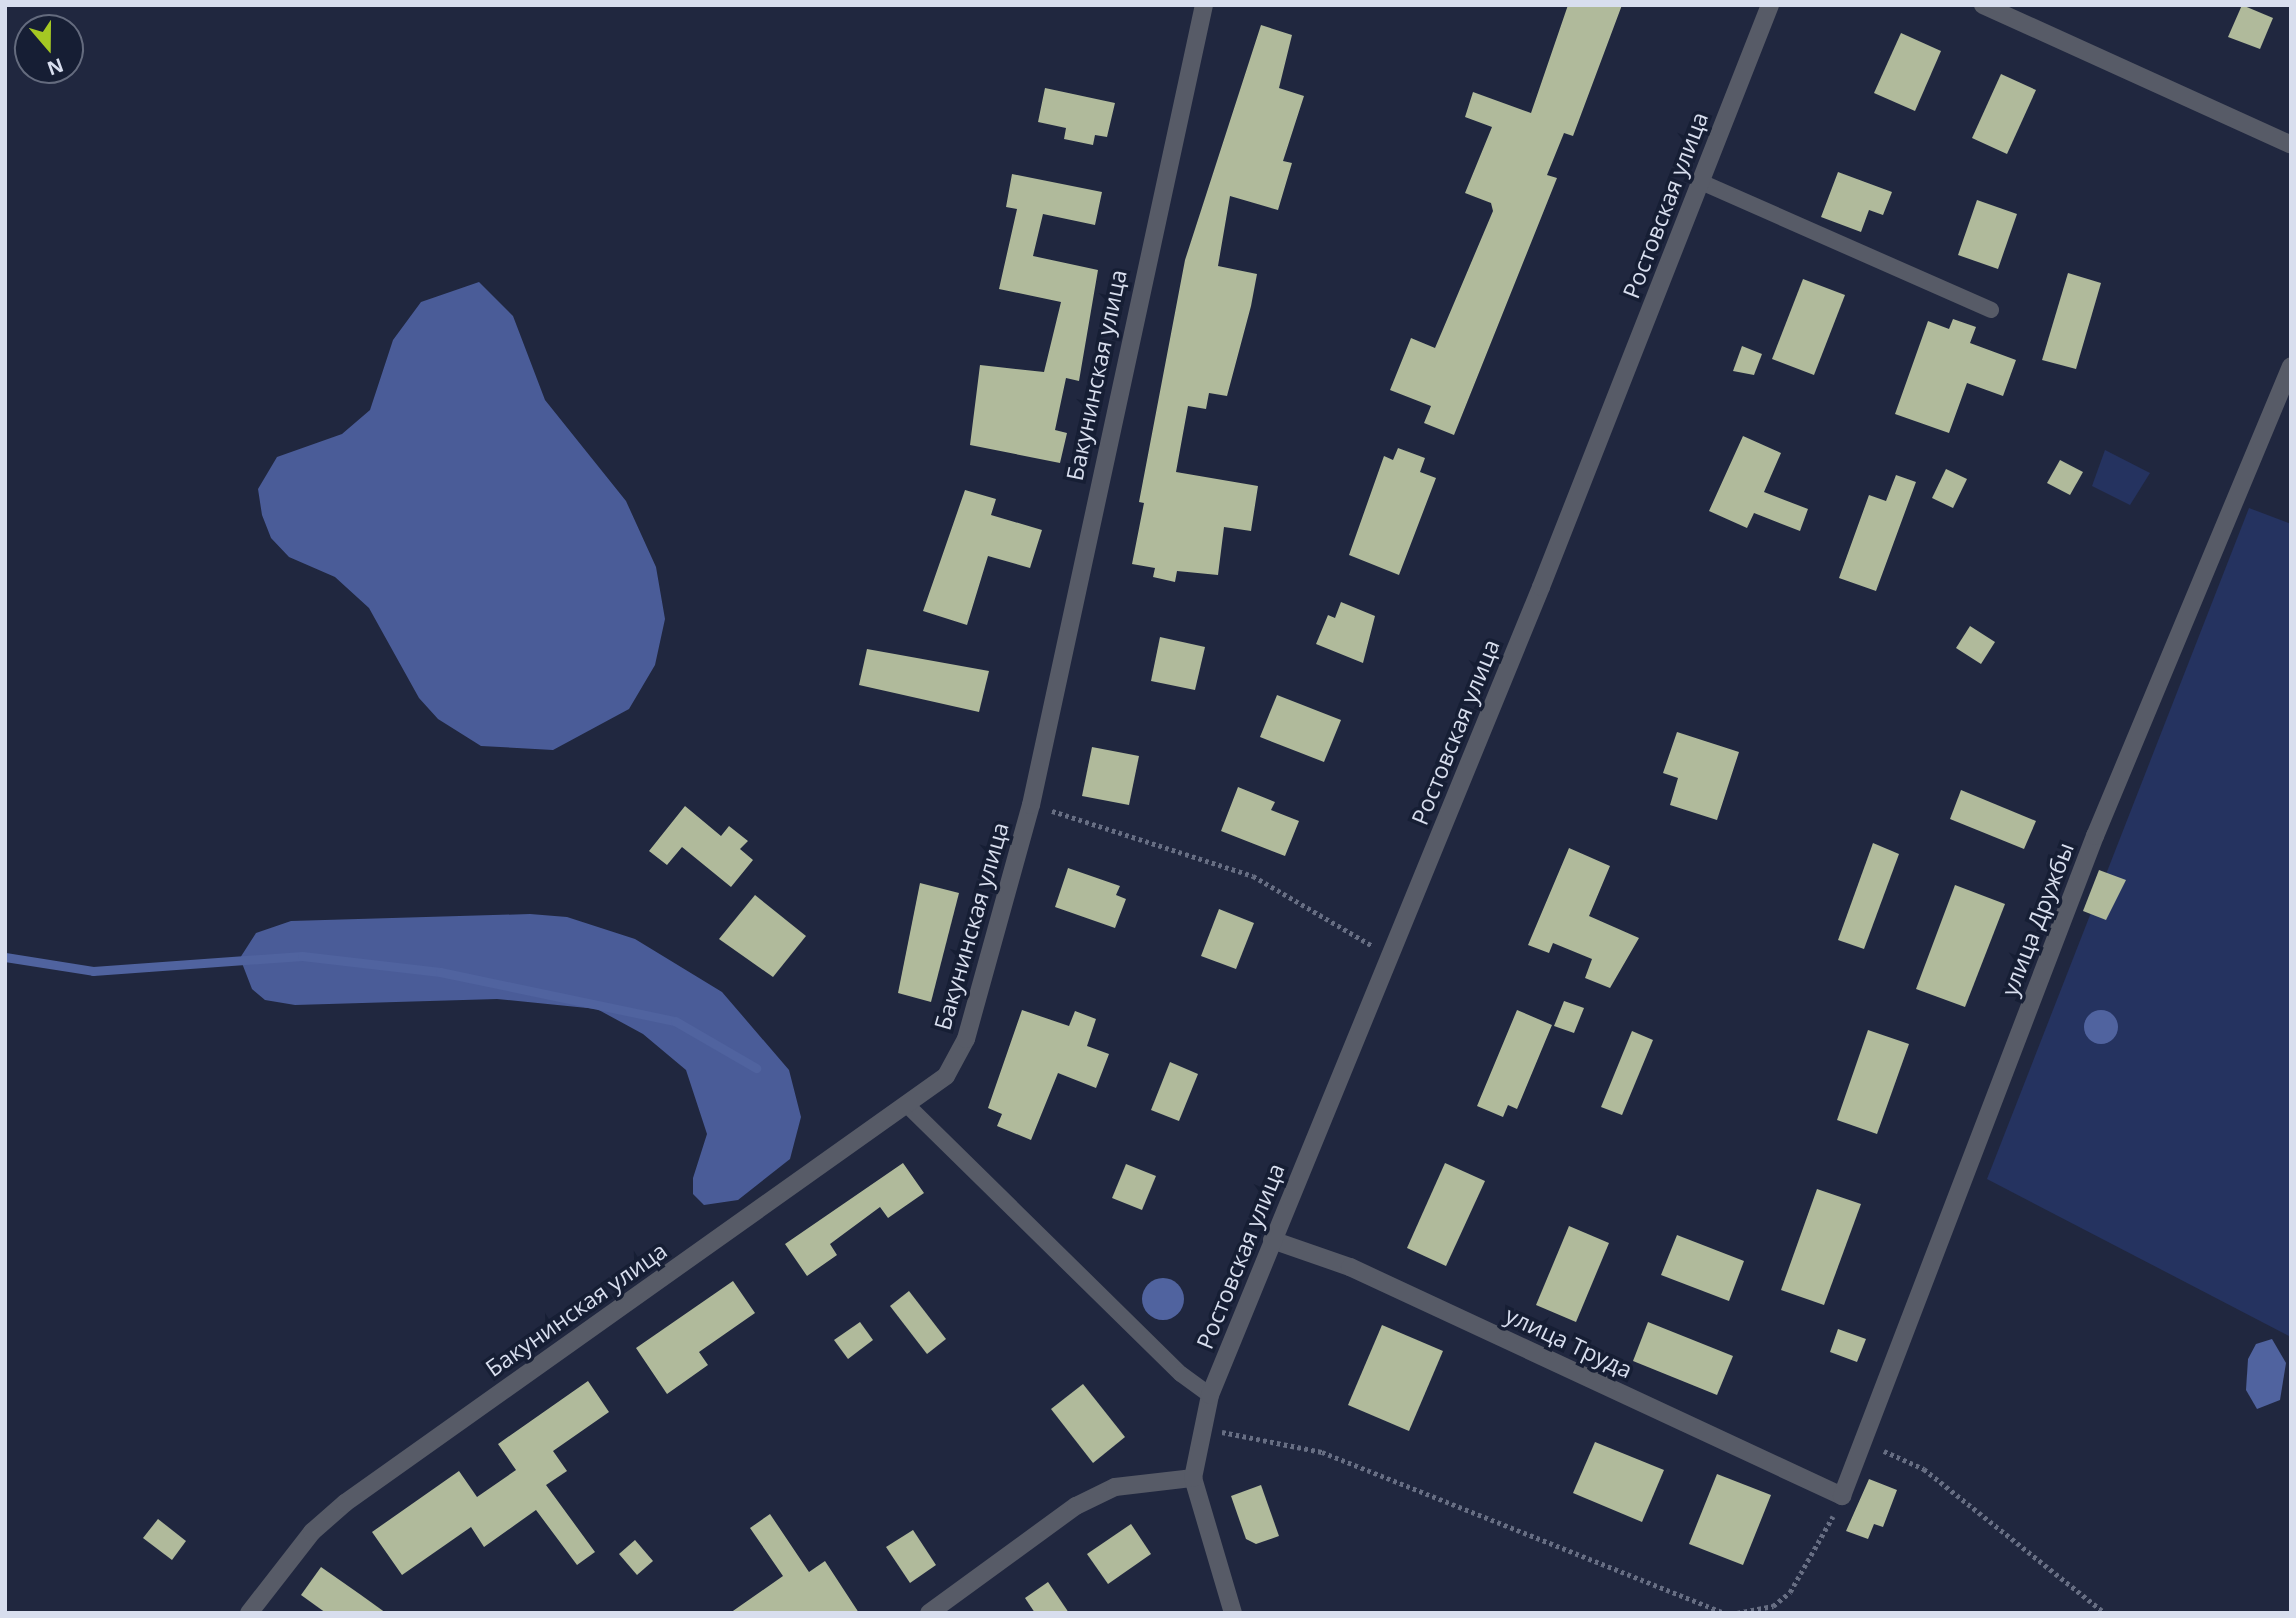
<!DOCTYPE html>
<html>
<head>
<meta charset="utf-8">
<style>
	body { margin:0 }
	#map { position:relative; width:2296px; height:1618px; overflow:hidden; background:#20273f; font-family:"Open Sans",sans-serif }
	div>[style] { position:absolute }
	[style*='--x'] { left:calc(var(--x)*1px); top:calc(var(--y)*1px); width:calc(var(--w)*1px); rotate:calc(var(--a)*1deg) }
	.green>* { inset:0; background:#253360 }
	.forest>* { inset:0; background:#4a5c98 }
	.water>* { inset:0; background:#50639f }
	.round { border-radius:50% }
	.stream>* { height:9px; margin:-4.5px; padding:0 4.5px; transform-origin:4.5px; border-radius:4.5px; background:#50639f }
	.building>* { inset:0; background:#b0ba9b }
	.path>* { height:4.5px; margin-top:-2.25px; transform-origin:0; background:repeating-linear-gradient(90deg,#676e83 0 3.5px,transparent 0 7px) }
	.lane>* { height:16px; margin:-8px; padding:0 8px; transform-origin:8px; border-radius:8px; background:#575b67 }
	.street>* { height:18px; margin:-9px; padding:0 9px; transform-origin:9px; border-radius:9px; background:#575b67 }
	span { translate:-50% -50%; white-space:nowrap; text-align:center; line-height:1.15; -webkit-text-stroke:7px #161e34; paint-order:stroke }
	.street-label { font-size:23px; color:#d8deee }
	.frame { position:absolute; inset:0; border:7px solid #d8deee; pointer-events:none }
	.north { position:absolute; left:14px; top:14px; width:70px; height:70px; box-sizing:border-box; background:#161e34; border:2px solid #646b7e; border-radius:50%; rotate:160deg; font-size:19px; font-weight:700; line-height:28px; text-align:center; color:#d8deee }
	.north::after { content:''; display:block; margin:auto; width:24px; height:32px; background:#a5c823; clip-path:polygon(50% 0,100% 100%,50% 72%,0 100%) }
</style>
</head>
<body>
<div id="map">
	<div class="green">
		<div style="clip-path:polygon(2105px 450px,2150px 473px,2130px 505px,2092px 486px)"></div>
		<div style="clip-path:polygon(2249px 508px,2291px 524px,2291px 1337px,1987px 1179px)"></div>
	</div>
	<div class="forest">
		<div style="clip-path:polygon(479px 282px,513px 316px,545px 400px,626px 501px,656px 567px,665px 619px,655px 665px,629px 709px,553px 750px,481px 746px,438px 719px,419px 698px,369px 608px,335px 577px,289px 557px,271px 538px,262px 515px,258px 489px,277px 457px,342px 434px,370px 410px,393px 340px,421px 302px)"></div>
		<div style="clip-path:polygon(530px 914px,567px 917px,635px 939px,722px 992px,789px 1070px,801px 1117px,790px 1159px,738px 1200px,704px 1205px,693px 1194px,693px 1178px,707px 1134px,686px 1070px,643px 1034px,597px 1009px,497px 999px,295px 1005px,265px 1000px,252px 989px,240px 958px,256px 933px,291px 921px)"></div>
	</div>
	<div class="water">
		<div class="round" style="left:2084px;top:1010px;width:34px;height:34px"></div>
		<div class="round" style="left:1142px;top:1278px;width:42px;height:42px"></div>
		<div style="clip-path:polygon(2272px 1339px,2286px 1363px,2280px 1400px,2257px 1409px,2246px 1390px,2248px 1359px,2256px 1344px)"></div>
	</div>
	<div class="stream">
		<div style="--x:5;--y:957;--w:89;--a:9"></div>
		<div style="--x:93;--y:971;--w:210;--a:-4.1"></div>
		<div style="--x:302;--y:956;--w:139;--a:6.6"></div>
		<div style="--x:440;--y:972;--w:240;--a:11.8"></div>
		<div style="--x:675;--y:1021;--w:94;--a:30.1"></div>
	</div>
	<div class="building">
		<div style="clip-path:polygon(1568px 5px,1622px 5px,1573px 136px,1564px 133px,1547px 175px,1557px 178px,1454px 435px,1424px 423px,1431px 406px,1390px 390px,1411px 338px,1435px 348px,1493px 211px,1491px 203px,1465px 193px,1492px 127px,1465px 117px,1473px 92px,1531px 113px)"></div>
		<div style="clip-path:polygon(2242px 5px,2273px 18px,2260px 49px,2228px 37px)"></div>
		<div style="clip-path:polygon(1261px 25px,1292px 35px,1279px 88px,1304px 96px,1283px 161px,1292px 163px,1278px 210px,1230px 196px,1218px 266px,1257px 274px,1251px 306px,1227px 396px,1209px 393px,1206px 409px,1188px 406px,1176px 472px,1258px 486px,1251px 531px,1224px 527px,1218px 575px,1177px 571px,1175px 582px,1153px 577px,1155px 568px,1132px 564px,1144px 503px,1139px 502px,1185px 260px)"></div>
		<div style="clip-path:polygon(1901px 33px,1941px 51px,1915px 111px,1874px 93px)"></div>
		<div style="clip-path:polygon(2001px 74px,2036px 90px,2007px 154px,1972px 138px)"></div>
		<div style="clip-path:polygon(1045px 88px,1115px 103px,1107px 137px,1095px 135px,1093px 145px,1064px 139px,1066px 128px,1038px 122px)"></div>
		<div style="clip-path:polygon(1838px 172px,1892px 192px,1883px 215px,1869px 210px,1861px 232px,1821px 217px)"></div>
		<div style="clip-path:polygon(1012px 174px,1102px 192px,1095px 225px,1043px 214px,1033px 256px,1098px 270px,1079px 381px,1066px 378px,1055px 430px,1067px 433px,1060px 463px,970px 445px,980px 365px,1044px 372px,1061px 302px,999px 289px,1017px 209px,1006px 207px)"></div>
		<div style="clip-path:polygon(1977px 200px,2017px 214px,1998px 269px,1958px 255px)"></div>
		<div style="clip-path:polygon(2068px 273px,2101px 283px,2076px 369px,2042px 360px)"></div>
		<div style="clip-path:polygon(1803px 279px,1845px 295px,1814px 375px,1772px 359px)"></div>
		<div style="clip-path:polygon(1953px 319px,1976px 327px,1970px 343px,2016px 360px,2003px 396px,1967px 383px,1949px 433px,1895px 414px,1928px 321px,1949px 329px)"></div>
		<div style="clip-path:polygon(1742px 346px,1762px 354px,1754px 375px,1733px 371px)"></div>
		<div style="clip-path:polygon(1743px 436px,1781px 453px,1764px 492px,1808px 509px,1800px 531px,1754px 513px,1747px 528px,1709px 511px)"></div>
		<div style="clip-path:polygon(1398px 448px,1425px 458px,1420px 472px,1436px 478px,1399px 575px,1349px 555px,1384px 456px,1393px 460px)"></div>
		<div style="clip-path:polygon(2060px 460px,2083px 472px,2070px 495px,2047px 483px)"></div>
		<div style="clip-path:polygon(1946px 469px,1967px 479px,1953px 508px,1932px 498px)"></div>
		<div style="clip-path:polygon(1896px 475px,1916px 482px,1876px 591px,1839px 578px,1869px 495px,1886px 501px)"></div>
		<div style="clip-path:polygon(965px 490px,996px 499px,991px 515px,1042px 530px,1030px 568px,988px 556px,967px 625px,923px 611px)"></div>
		<div style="clip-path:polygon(1341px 602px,1375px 616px,1363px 663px,1316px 644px,1328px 615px,1335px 618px)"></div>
		<div style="clip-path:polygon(1970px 626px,1995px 642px,1981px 664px,1956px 648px)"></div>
		<div style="clip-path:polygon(1160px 637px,1205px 647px,1195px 690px,1151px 681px)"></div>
		<div style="clip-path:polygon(867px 649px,989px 671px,979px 712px,859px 685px)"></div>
		<div style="clip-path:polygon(1277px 695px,1341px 720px,1324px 762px,1260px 737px)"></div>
		<div style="clip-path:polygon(1677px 732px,1739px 752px,1717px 820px,1670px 805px,1678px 778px,1663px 773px)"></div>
		<div style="clip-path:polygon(1092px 747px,1139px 756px,1129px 805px,1082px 796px)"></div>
		<div style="clip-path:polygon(1238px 787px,1275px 802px,1271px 810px,1299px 821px,1285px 856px,1221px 831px)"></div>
		<div style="clip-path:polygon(1961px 790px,2036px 821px,2024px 849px,1950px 819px)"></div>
		<div style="clip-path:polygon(685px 806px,721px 836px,729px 826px,748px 841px,740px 849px,753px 860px,731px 887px,682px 847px,667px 865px,649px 851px)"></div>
		<div style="clip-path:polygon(1873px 843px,1899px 854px,1864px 949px,1838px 940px)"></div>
		<div style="clip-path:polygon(1569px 848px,1610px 866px,1589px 916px,1639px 938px,1610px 988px,1585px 978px,1592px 959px,1553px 943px,1549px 953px,1528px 945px)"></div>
		<div style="clip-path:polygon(1068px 868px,1120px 886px,1116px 895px,1126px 899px,1115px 928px,1055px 907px)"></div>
		<div style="clip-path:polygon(2099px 870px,2126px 880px,2106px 920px,2083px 911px)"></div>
		<div style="clip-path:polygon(920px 883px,959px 893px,931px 1002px,898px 993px)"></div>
		<div style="clip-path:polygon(1955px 885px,2005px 904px,1965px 1007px,1916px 989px)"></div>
		<div style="clip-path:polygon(755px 895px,806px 936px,773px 977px,719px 939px)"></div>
		<div style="clip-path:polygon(1219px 909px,1254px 923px,1236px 969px,1201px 956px)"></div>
		<div style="clip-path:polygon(1564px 1001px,1584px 1008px,1574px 1033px,1554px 1026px)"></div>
		<div style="clip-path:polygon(1022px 1010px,1069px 1026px,1075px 1011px,1096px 1019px,1087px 1046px,1109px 1054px,1096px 1088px,1058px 1073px,1031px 1140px,997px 1126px,1002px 1114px,988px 1108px)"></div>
		<div style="clip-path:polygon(1517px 1010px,1552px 1025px,1517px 1109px,1508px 1105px,1503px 1117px,1477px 1106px)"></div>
		<div style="clip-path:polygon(1868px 1030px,1909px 1044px,1877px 1134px,1837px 1120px)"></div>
		<div style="clip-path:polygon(1632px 1031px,1653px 1040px,1622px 1115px,1601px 1107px)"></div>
		<div style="clip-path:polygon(1170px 1062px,1198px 1074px,1179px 1121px,1151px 1110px)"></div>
		<div style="clip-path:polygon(903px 1163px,924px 1193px,888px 1218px,880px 1207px,830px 1244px,837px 1255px,807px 1276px,785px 1244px)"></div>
		<div style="clip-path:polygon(1445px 1163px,1485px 1181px,1446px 1266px,1407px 1248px)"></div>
		<div style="clip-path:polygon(1126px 1164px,1156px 1176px,1142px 1210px,1112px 1198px)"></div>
		<div style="clip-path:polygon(1817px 1189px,1861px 1204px,1824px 1305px,1781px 1290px)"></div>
		<div style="clip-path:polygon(1569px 1226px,1609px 1243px,1576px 1322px,1536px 1305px)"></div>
		<div style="clip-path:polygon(1677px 1235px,1744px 1261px,1729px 1301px,1661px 1275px)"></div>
		<div style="clip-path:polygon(733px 1281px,755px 1313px,699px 1352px,708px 1365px,667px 1394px,636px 1348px)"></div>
		<div style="clip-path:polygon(909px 1291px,946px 1339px,927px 1354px,890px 1306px)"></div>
		<div style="clip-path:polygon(860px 1322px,873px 1340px,848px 1359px,834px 1340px)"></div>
		<div style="clip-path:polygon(1648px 1322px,1733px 1356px,1717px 1395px,1633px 1361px)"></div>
		<div style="clip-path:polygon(1382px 1325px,1443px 1351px,1409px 1431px,1348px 1405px)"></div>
		<div style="clip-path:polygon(1838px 1329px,1866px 1339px,1857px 1362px,1830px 1352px)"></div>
		<div style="clip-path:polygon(588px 1381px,609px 1412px,553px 1451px,567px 1471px,546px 1485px,595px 1552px,577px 1565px,536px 1510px,484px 1547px,471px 1527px,402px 1575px,372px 1532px,459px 1471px,477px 1497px,516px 1470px,498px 1444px)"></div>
		<div style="clip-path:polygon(1083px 1384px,1125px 1437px,1093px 1463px,1051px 1409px)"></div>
		<div style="clip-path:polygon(1595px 1442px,1664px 1470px,1642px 1522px,1573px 1493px)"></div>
		<div style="clip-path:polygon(1717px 1474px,1771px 1495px,1743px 1565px,1689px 1544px)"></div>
		<div style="clip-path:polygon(1869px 1479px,1897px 1490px,1883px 1527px,1874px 1524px,1868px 1539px,1846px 1531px)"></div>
		<div style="clip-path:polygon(1261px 1485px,1279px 1536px,1256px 1544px,1246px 1539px,1231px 1496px)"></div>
		<div style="clip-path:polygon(770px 1514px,809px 1572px,825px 1561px,859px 1613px,730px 1613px,783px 1576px,750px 1528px)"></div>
		<div style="clip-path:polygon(158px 1519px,186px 1541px,172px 1560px,143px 1538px)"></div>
		<div style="clip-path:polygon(1131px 1524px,1151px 1554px,1108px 1584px,1087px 1554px)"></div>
		<div style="clip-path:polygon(913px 1530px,936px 1565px,910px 1583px,886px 1547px)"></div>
		<div style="clip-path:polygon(635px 1540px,653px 1561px,637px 1575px,619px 1554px)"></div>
		<div style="clip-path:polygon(321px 1567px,361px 1595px,386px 1613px,326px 1613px,301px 1595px)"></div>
		<div style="clip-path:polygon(1048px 1582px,1069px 1613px,1035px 1613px,1025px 1598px)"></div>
	</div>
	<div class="path">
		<div style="--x:1052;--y:811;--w:211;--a:17.9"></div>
		<div style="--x:1253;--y:876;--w:137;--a:30.3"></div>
		<div style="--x:1222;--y:1432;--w:102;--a:11.3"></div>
		<div style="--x:1322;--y:1452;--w:433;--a:21.8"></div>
		<div style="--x:1884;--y:1451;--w:44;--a:24.2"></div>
		<div style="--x:1924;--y:1469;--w:231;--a:38.5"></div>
		<div style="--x:1737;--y:1613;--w:37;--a:-11"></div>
		<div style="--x:1773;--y:1606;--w:22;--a:-39"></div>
		<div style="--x:1790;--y:1592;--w:87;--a:-60.5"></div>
	</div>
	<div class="lane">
		<div style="--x:1701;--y:182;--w:317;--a:23.8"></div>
		<div style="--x:906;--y:1104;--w:385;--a:44.5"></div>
		<div style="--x:1181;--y:1374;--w:36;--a:36"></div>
	</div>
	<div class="street">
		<div style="--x:1983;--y:5;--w:338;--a:24.4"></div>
		<div style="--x:1272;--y:1240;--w:83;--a:19.1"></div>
		<div style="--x:1350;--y:1267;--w:543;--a:24.96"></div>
		<div style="--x:1842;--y:1496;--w:707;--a:-69.03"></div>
		<div style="--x:2095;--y:836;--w:509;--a:-67.36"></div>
		<div style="--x:249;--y:1613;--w:103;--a:-52.1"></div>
		<div style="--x:312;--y:1532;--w:44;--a:-41.3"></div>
		<div style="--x:345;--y:1503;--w:737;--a:-35.39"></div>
		<div style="--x:946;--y:1076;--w:42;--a:-61.6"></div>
		<div style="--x:966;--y:1039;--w:243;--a:-74.5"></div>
		<div style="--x:1031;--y:805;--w:818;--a:-77.8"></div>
		<div style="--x:929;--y:1613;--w:182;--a:-36.1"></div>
		<div style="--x:1076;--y:1506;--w:43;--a:-26"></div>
		<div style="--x:1115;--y:1487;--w:79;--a:-6.6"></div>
		<div style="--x:1233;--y:1613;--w:141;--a:-106.5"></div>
		<div style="--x:1193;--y:1478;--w:85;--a:-78.4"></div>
		<div style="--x:1210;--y:1395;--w:873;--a:-67.72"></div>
		<div style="--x:1541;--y:587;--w:625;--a:-68.52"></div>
	</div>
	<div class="street-label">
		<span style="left:1665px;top:205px;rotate:-69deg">Ростовская улица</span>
		<span style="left:1096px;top:375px;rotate:-78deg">Бакунинская улица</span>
		<span style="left:1455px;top:732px;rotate:-68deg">Ростовская улица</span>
		<span style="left:2037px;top:919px;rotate:-69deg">улица Дружбы</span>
		<span style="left:971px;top:926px;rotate:-74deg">Бакунинская улица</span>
		<span style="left:1240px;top:1256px;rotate:-68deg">Ростовская улица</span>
		<span style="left:576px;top:1309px;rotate:-35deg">Бакунинская улица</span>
		<span style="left:1569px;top:1342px;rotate:25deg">улица Труда</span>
	</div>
	<div class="frame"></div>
	<div class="north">N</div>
</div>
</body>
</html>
